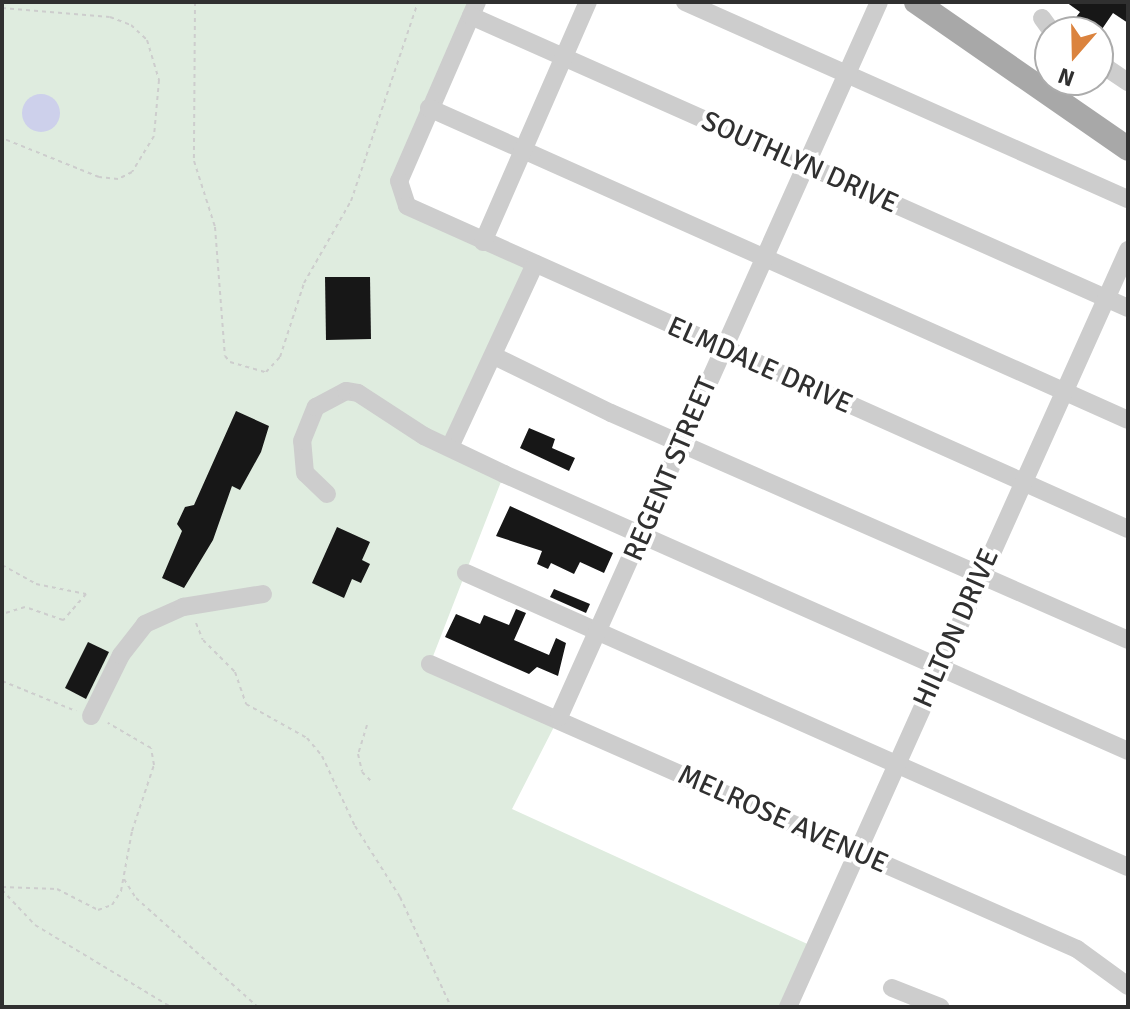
<!DOCTYPE html>
<html>
<head>
<meta charset="utf-8">
<style>
	body { margin:0 }
	#map { position:relative; width:1130px; height:1009px; overflow:hidden; background:#fff; font-family:Signika,sans-serif }
	div>[style] { position:absolute }
	[style*='--x'] { left:calc(var(--x)*1px); top:calc(var(--y)*1px); width:calc(var(--w)*1px); rotate:calc(var(--a)*1deg) }
	.green>* { inset:0; background:#dfecdf }
	.water>* { inset:0; background:#cdd0eb }
	.round { border-radius:50% }
	.building>* { inset:0; background:#171717 }
	.path>* { height:2px; margin-top:-1px; transform-origin:0; background:repeating-linear-gradient(90deg,#cdcdcd 0 4px,transparent 0 8px) }
	.minor>* { height:18px; margin:-9px; padding:0 9px; transform-origin:9px; border-radius:9px; background:#cdcdcd }
	.major>* { height:24px; margin:-12px; padding:0 12px; transform-origin:12px; border-radius:12px; background:#a8a8a8 }
	span { translate:-50% -50%; white-space:nowrap; text-align:center; line-height:1.15; -webkit-text-stroke:8px #fff; paint-order:stroke }
	.street-label { font-size:28px; color:#303030 }
	.frame { position:absolute; inset:0; border:4px solid #303030; pointer-events:none }
	.north { position:absolute; left:1034px; top:16px; width:80px; height:80px; box-sizing:border-box; background:#fff; border:2px solid #acacac; border-radius:50%; rotate:200deg; font-size:22px; font-weight:700; line-height:32px; text-align:center; color:#303030 }
	.north::after { content:''; display:block; margin:auto; width:28px; height:36px; background:#db833e; clip-path:polygon(50% 0,100% 100%,50% 72%,0 100%) }
</style>
</head>
<body>
<div id="map">
	<div class="green">
		<div style="clip-path:polygon(2px 2px,477px 2px,399px 193px,535px 264px,450px 447px,504px 474px,430px 664px,559px 717px,512px 809px,814px 947px,788px 1007px,2px 1007px)"></div>
	</div>
	<div class="water">
		<div class="round" style="left:22px;top:94px;width:38px;height:38px"></div>
	</div>
	<div class="building">
		<div style="clip-path:polygon(1066px 2px,1128px 2px,1128px 23px,1113px 13px,1100px 32px,1079px 32px,1070px 25px,1080px 12px)"></div>
		<div style="clip-path:polygon(325px 277px,370px 277px,371px 339px,326px 340px)"></div>
		<div style="clip-path:polygon(236px 411px,269px 426px,261px 452px,240px 490px,232px 486px,213px 540px,184px 588px,162px 578px,182px 531px,177px 524px,185px 507px,194px 505px)"></div>
		<div style="clip-path:polygon(529px 428px,555px 439px,552px 448px,575px 458px,569px 471px,520px 448px)"></div>
		<div style="clip-path:polygon(510px 506px,613px 553px,604px 573px,580px 562px,574px 574px,551px 563px,548px 569px,537px 564px,542px 551px,496px 536px)"></div>
		<div style="clip-path:polygon(337px 527px,370px 542px,362px 560px,370px 564px,361px 583px,352px 579px,344px 598px,312px 583px)"></div>
		<div style="clip-path:polygon(554px 589px,590px 604px,586px 613px,550px 597px)"></div>
		<div style="clip-path:polygon(516px 609px,526px 613px,514px 640px,549px 655px,556px 638px,566px 643px,558px 676px,537px 667px,529px 674px,445px 637px,456px 614px,480px 624px,484px 615px,509px 625px)"></div>
		<div style="clip-path:polygon(88px 642px,109px 652px,86px 699px,65px 688px)"></div>
	</div>
	<div class="path">
		<div style="--x:195;--y:2;--w:159;--a:90.4"></div>
		<div style="--x:194;--y:161;--w:69;--a:72.3"></div>
		<div style="--x:215;--y:227;--w:129;--a:85.6"></div>
		<div style="--x:225;--y:356;--w:8;--a:50"></div>
		<div style="--x:230;--y:362;--w:37;--a:16"></div>
		<div style="--x:266;--y:372;--w:21;--a:-47"></div>
		<div style="--x:280;--y:357;--w:78;--a:-72"></div>
		<div style="--x:304;--y:283;--w:95;--a:-60.2"></div>
		<div style="--x:351;--y:201;--w:210;--a:-71.4"></div>
		<div style="--x:2;--y:8;--w:108;--a:4.8"></div>
		<div style="--x:110;--y:17;--w:22;--a:21"></div>
		<div style="--x:131;--y:25;--w:22;--a:43"></div>
		<div style="--x:147;--y:40;--w:42;--a:73.3"></div>
		<div style="--x:159;--y:80;--w:56;--a:95.1"></div>
		<div style="--x:154;--y:136;--w:42;--a:121.4"></div>
		<div style="--x:132;--y:172;--w:16;--a:153"></div>
		<div style="--x:118;--y:179;--w:19;--a:-174"></div>
		<div style="--x:99;--y:177;--w:105;--a:-158.1"></div>
		<div style="--x:2;--y:565;--w:39;--a:29"></div>
		<div style="--x:36;--y:584;--w:51;--a:11.3"></div>
		<div style="--x:86;--y:594;--w:35;--a:131"></div>
		<div style="--x:63;--y:620;--w:40;--a:-161.1"></div>
		<div style="--x:25;--y:607;--w:24;--a:163"></div>
		<div style="--x:196;--y:623;--w:18;--a:68"></div>
		<div style="--x:203;--y:640;--w:45;--a:45"></div>
		<div style="--x:235;--y:672;--w:34;--a:71"></div>
		<div style="--x:246;--y:704;--w:70;--a:29.1"></div>
		<div style="--x:307;--y:738;--w:23;--a:50"></div>
		<div style="--x:322;--y:756;--w:77;--a:64.8"></div>
		<div style="--x:355;--y:826;--w:84;--a:57.6"></div>
		<div style="--x:400;--y:897;--w:121;--a:65.1"></div>
		<div style="--x:2;--y:681;--w:80;--a:22.1"></div>
		<div style="--x:367;--y:725;--w:30;--a:107"></div>
		<div style="--x:358;--y:754;--w:18;--a:77"></div>
		<div style="--x:362;--y:772;--w:13;--a:45"></div>
		<div style="--x:124;--y:879;--w:22;--a:58"></div>
		<div style="--x:136;--y:898;--w:164;--a:41.8"></div>
		<div style="--x:2;--y:887;--w:55;--a:2.1"></div>
		<div style="--x:57;--y:889;--w:46;--a:27.1"></div>
		<div style="--x:98;--y:910;--w:15;--a:-20"></div>
		<div style="--x:112;--y:905;--w:17;--a:-57"></div>
		<div style="--x:121;--y:891;--w:61;--a:-79.6"></div>
		<div style="--x:132;--y:831;--w:70;--a:-71.6"></div>
		<div style="--x:154;--y:765;--w:17;--a:-100"></div>
		<div style="--x:151;--y:748;--w:50;--a:-149.8"></div>
		<div style="--x:2;--y:890;--w:48;--a:46.7"></div>
		<div style="--x:35;--y:925;--w:159;--a:31.1"></div>
	</div>
	<div class="minor">
		<div style="--x:477;--y:2;--w:195;--a:113.5"></div>
		<div style="--x:399;--y:181;--w:26;--a:72"></div>
		<div style="--x:407;--y:206;--w:790;--a:24.13"></div>
		<div style="--x:685;--y:2;--w:485;--a:24"></div>
		<div style="--x:471;--y:16;--w:719;--a:23.96"></div>
		<div style="--x:1042;--y:18;--w:17;--a:54"></div>
		<div style="--x:1098;--y:62;--w:36;--a:34"></div>
		<div style="--x:429;--y:108;--w:765;--a:24.05"></div>
		<div style="--x:483;--y:242;--w:262;--a:-66.4"></div>
		<div style="--x:494;--y:356;--w:130;--a:26"></div>
		<div style="--x:611;--y:413;--w:565;--a:23.7"></div>
		<div style="--x:450;--y:447;--w:202;--a:-65.1"></div>
		<div style="--x:327;--y:494;--w:30;--a:-136"></div>
		<div style="--x:305;--y:473;--w:32;--a:-95"></div>
		<div style="--x:302;--y:441;--w:37;--a:-68"></div>
		<div style="--x:316;--y:407;--w:34;--a:-28"></div>
		<div style="--x:346;--y:391;--w:12;--a:9"></div>
		<div style="--x:358;--y:393;--w:79;--a:33.1"></div>
		<div style="--x:424;--y:436;--w:89;--a:25.4"></div>
		<div style="--x:504;--y:474;--w:683;--a:23.94"></div>
		<div style="--x:466;--y:573;--w:724;--a:23.95"></div>
		<div style="--x:430;--y:664;--w:707;--a:23.77"></div>
		<div style="--x:1077;--y:949;--w:63;--a:36"></div>
		<div style="--x:91;--y:716;--w:68;--a:-63.8"></div>
		<div style="--x:121;--y:655;--w:39;--a:-52"></div>
		<div style="--x:145;--y:624;--w:42;--a:-24.1"></div>
		<div style="--x:183;--y:607;--w:81;--a:-9.2"></div>
		<div style="--x:559;--y:717;--w:783;--a:-65.89"></div>
		<div style="--x:892;--y:988;--w:52;--a:21.6"></div>
		<div style="--x:788;--y:1007;--w:830;--a:-65.81"></div>
	</div>
	<div class="major">
		<div style="--x:916;--y:2;--w:258;--a:34.7"></div>
	</div>
	<div class="street-label">
		<span style="left:800px;top:162px;rotate:24deg">SOUTHLYN DRIVE</span>
		<span style="left:760px;top:365px;rotate:24deg">ELMDALE DRIVE</span>
		<span style="left:670px;top:469px;rotate:-67deg">REGENT STREET</span>
		<span style="left:956px;top:628px;rotate:-66deg">HILTON DRIVE</span>
		<span style="left:783px;top:819px;rotate:24deg">MELROSE AVENUE</span>
	</div>
	<div class="frame"></div>
	<div class="north">N</div>
</div>
</body>
</html>
